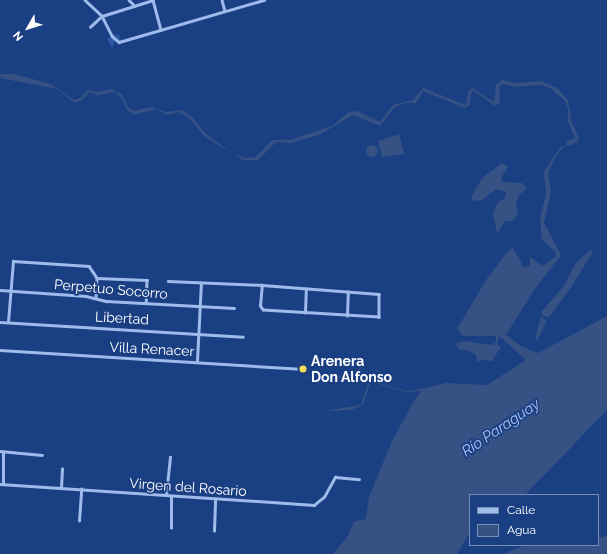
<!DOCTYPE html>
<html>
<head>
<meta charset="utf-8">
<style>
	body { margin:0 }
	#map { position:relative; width:607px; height:554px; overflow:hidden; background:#1a3f83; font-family:Raleway,sans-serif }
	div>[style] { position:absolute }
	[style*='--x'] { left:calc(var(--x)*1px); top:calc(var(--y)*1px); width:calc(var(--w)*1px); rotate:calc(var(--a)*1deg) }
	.green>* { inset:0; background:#2d57a2 }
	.water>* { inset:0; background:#365184 }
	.round { border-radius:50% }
	.stream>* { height:1px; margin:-0.5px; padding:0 0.5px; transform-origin:0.5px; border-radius:0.5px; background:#365184 }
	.street>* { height:2.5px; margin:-1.25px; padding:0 1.25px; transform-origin:1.25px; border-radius:1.25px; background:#9fbbeb }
	.dots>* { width:11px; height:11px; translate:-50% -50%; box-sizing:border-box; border:2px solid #1a3f83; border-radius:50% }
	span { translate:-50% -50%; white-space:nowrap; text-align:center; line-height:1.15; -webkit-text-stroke:3.5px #1a3f83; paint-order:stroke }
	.street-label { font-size:14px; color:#fff }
	.poi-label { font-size:14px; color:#fff; font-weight:700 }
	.left { translate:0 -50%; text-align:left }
	.water-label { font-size:15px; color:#abc5f3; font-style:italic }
	.legend { position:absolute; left:469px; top:494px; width:130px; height:52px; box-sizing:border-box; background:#1a3f83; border:1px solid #768cb5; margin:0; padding:5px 7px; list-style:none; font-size:12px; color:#fff }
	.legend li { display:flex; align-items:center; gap:8px; height:20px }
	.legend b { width:20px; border:1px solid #768cb5 }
	.north { position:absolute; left:8px; top:8px; width:40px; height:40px; -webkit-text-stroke:3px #1a3f83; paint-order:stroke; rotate:231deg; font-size:11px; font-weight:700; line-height:16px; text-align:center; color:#fff }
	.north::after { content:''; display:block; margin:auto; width:14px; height:18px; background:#fff; clip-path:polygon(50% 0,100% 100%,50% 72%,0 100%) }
</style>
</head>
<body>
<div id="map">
	<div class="green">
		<div style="clip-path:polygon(118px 34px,122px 42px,115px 41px,112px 48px,107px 39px)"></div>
	</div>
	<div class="water">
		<div style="clip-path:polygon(0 74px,14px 74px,51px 84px,74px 100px,80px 98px,87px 90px,97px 92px,111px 89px,122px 94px,128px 107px,134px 111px,151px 107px,166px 112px,182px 110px,191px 116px,205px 133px,233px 154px,245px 158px,256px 157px,272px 140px,290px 140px,332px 126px,349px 112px,357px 111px,380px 122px,393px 105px,413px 100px,423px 88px,466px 105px,468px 92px,473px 88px,494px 102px,496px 85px,502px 80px,515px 83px,541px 81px,557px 88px,568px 100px,572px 123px,579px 137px,577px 142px,569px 146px,565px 142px,575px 138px,568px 121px,568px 108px,565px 101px,550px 88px,541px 85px,515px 87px,503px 84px,499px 86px,500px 102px,495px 106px,474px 91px,471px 93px,470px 105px,465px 108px,423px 91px,416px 103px,406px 103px,395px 107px,380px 126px,353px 115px,319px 135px,291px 143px,276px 142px,258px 160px,243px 160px,205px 137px,189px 118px,178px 112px,167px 115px,156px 109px,134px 115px,127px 110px,122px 98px,115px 92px,97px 95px,89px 92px,82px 100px,75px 103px,57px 89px,0 78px)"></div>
		<div style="clip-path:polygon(399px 134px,404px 154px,382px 157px,378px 141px)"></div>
		<div class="round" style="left:366px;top:145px;width:12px;height:12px"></div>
		<div style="clip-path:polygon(561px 146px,563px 148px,556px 156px,548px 173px,551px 191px,544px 223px,561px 255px,534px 290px,506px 335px,521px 346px,538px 353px,607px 316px,607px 410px,525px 495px,470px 495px,470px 532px,457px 554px,333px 554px,347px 537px,355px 521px,366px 519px,369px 497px,392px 441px,415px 399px,422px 391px,405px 392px,379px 384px,371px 380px,363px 405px,351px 410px,331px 411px,328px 423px,330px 410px,361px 405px,369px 380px,365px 377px,361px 369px,341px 378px,338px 376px,318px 384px,310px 379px,307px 375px,319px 383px,361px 368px,367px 377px,374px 379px,379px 383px,405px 391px,416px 390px,446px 383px,487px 385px,526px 360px,499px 336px,497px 345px,501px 347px,492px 361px,481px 360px,477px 363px,476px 355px,469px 351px,460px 350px,455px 344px,464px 341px,492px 345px,496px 342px,496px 336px,463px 336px,457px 329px,486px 280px,507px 252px,513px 248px,524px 268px,530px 265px,530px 257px,543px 266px,556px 256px,556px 252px,542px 240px,540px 219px,546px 194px,544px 172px)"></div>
		<div style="clip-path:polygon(502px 163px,508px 167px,501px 178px,503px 182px,522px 183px,527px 188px,519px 195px,516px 203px,518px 213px,513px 221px,505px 221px,497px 234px,493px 213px,498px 202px,505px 198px,506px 192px,496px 189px,482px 200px,473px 201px,471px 197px,482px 178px)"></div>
		<div style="clip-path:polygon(591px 249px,592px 253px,570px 289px,549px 317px,543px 316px,541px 312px,563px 287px,576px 263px)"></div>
		<div style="clip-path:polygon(541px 317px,547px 321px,537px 340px,535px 338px)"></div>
		<div style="clip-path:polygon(607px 536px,607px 554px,503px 554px,523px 546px,598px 545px,598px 538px)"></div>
	</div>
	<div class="stream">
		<div style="--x:562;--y:147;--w:7;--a:-27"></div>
	</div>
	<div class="street">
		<div style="--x:85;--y:0;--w:23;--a:43"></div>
		<div style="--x:102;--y:16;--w:53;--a:-17.4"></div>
		<div style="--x:129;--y:0;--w:8;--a:45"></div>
		<div style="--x:153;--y:0;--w:31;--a:75"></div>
		<div style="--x:222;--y:0;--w:11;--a:75"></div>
		<div style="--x:90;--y:27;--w:16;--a:-43"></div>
		<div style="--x:102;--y:16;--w:22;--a:63"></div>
		<div style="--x:112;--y:36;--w:9;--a:41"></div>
		<div style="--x:119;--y:42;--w:151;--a:-16.2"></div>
		<div style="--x:97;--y:278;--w:50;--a:2.3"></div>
		<div style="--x:147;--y:280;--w:23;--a:92"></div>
		<div style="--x:168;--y:281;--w:94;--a:2.4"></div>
		<div style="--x:262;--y:285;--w:117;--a:4.4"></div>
		<div style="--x:379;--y:294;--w:23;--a:90"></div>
		<div style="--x:379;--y:317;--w:116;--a:-176.5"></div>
		<div style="--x:263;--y:310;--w:5;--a:-127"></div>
		<div style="--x:260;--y:306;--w:21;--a:-85"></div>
		<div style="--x:0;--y:290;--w:86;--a:4"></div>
		<div style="--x:86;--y:296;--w:21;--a:14"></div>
		<div style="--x:106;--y:301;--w:128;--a:3.1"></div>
		<div style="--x:305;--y:313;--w:24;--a:-88"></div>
		<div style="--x:347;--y:316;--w:24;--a:-88"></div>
		<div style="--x:0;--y:322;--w:243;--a:3.5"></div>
		<div style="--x:8;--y:322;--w:61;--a:-85.3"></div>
		<div style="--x:13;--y:261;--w:76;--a:3.8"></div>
		<div style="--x:89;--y:266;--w:14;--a:56"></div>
		<div style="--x:97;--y:278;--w:20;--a:93"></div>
		<div style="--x:0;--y:350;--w:304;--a:3.6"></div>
		<div style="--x:197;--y:361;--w:78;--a:-87.1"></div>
		<div style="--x:0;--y:451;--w:42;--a:5.4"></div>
		<div style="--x:0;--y:484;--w:315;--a:3.8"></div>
		<div style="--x:314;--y:505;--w:13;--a:-39"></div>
		<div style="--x:324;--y:497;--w:23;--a:-61"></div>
		<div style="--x:335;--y:477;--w:24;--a:5"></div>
		<div style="--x:3;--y:484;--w:32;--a:-90"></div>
		<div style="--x:61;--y:488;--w:19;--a:-87"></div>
		<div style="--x:166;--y:495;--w:38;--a:-84"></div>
		<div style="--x:79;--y:521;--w:32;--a:-86"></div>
		<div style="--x:171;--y:528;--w:31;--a:-90"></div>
		<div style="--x:214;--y:531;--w:32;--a:-88"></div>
	</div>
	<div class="dots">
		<div style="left:303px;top:369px;background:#fddc5b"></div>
	</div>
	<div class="street-label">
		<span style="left:111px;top:289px;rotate:5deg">Perpetuo Socorro</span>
		<span style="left:122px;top:318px;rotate:3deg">Libertad</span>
		<span style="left:152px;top:349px;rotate:3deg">Villa Renacer</span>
		<span style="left:188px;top:487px;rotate:4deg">Virgen del Rosario</span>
	</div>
	<div class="poi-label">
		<span class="left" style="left:311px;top:369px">Arenera<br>Don Alfonso</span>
	</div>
	<div class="water-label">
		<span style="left:501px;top:428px;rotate:-34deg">Río Paraguay</span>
	</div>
	<ul class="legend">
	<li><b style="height:5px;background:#9fbbeb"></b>Calle</li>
	<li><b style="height:11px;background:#365184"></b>Agua</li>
	</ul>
	<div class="north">N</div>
</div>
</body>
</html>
